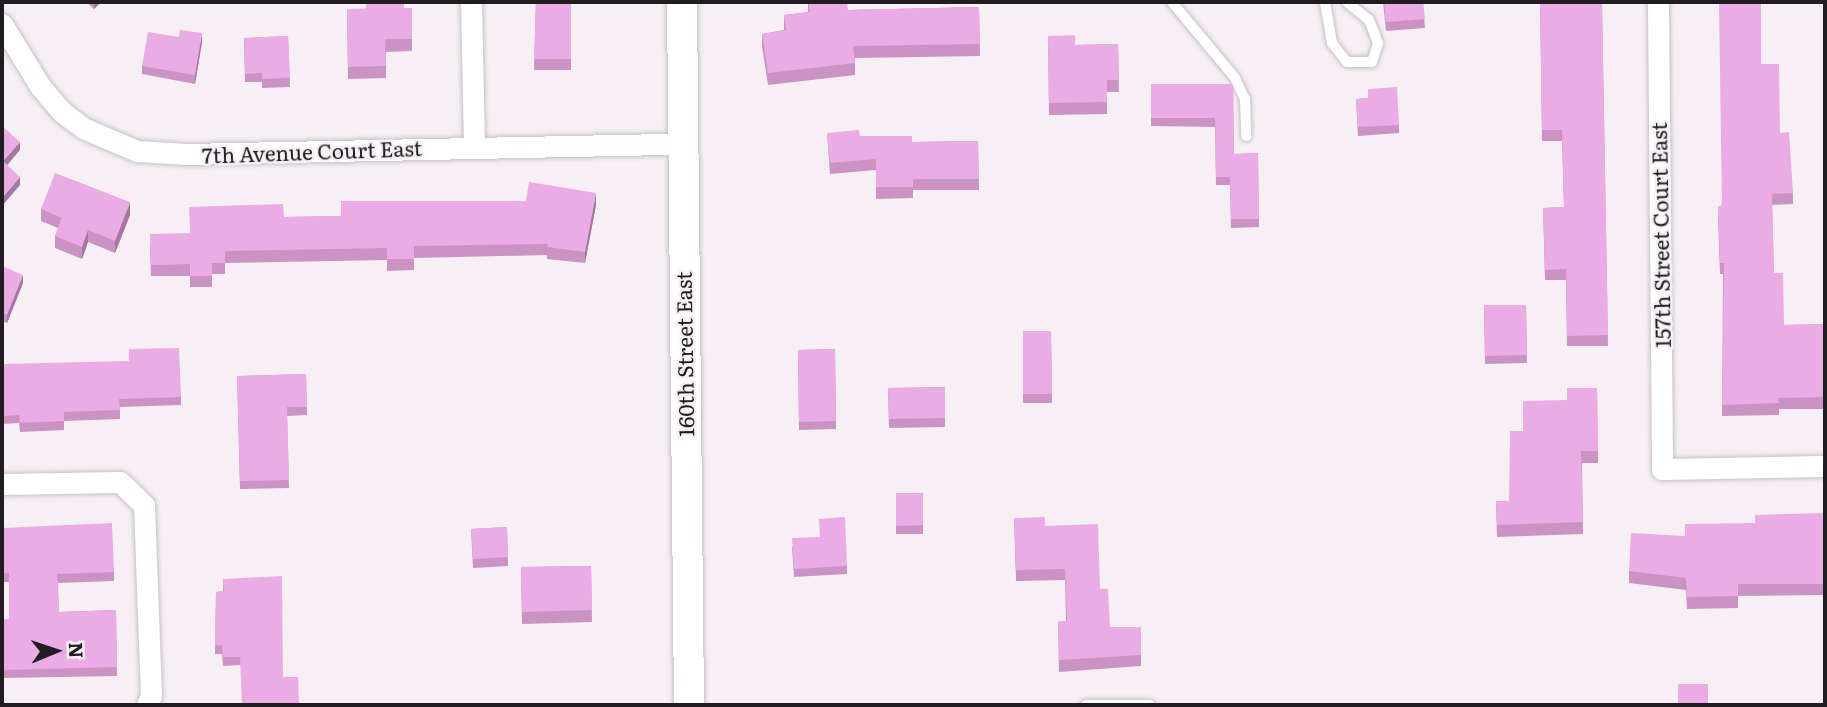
<!DOCTYPE html>
<html>
<head>
<meta charset="utf-8">
<style>
	body { margin:0 }
	#map { position:relative; width:1827px; height:707px; overflow:hidden; background:#f6f0f5; font-family:Literata,serif }
	div>[style] { position:absolute }
	[style*='--x'] { left:calc(var(--x)*1px); top:calc(var(--y)*1px); width:calc(var(--w)*1px); rotate:calc(var(--a)*1deg) }
	.roads { filter:drop-shadow(0 0 2px #c6c1c5) drop-shadow(0 0 2px #c6c1c5) }
	.lane>* { height:10px; margin:-5px; padding:0 5px; transform-origin:5px; border-radius:5px; background:#fff }
	.street>* { height:21px; margin:-10.5px; padding:0 10.5px; transform-origin:10.5px; border-radius:10.5px; background:#fff }
	.secondary>* { height:30px; margin:-15px; padding:0 15px; transform-origin:15px; border-radius:15px; background:#fff }
	.wall>* { inset:0; background:#ca93c4 }
	.shaded-wall>* { inset:0; background:#a478a0 }
	.building>* { inset:0; background:#ebabe4 }
	span { translate:-50% -50%; white-space:nowrap; text-align:center; line-height:1.15; -webkit-text-stroke:5px #f6f0f5; paint-order:stroke }
	.street-label { font-size:21px; color:#1f1d1f }
	.frame { position:absolute; inset:0; border:4px solid #1f1d1f; pointer-events:none }
	.north { position:absolute; left:21px; top:616px; width:70px; height:70px; -webkit-text-stroke:5px #f6f0f5; paint-order:stroke; rotate:88deg; font-size:19px; font-weight:700; line-height:28px; text-align:center; color:#1f1d1f }
	.north::after { content:''; display:block; margin:auto; width:24px; height:32px; background:#1f1d1f; clip-path:polygon(50% 0,100% 100%,50% 72%,0 100%) }
</style>
</head>
<body>
<div id="map">
	<div class="roads">
		<div class="lane">
			<div style="--x:1172;--y:2;--w:99;--a:50.3"></div>
			<div style="--x:1235;--y:78;--w:23;--a:65"></div>
			<div style="--x:1245;--y:99;--w:37;--a:88"></div>
			<div style="--x:1325;--y:2;--w:42;--a:80.3"></div>
			<div style="--x:1332;--y:43;--w:24;--a:52"></div>
			<div style="--x:1347;--y:62;--w:25;--a:0"></div>
			<div style="--x:1372;--y:62;--w:20;--a:-72"></div>
			<div style="--x:1378;--y:43;--w:25;--a:-111"></div>
			<div style="--x:1369;--y:20;--w:28;--a:-141"></div>
			<div style="--x:1086;--y:705;--w:64;--a:0"></div>
		</div>
		<div class="street">
			<div style="--x:471;--y:2;--w:144;--a:88.8"></div>
			<div style="--x:1658;--y:2;--w:467;--a:89.5"></div>
			<div style="--x:1662;--y:469;--w:163;--a:-1.1"></div>
			<div style="--x:2;--y:24;--w:73;--a:58.5"></div>
			<div style="--x:40;--y:86;--w:34;--a:50"></div>
			<div style="--x:62;--y:112;--w:26;--a:37"></div>
			<div style="--x:83;--y:128;--w:59;--a:23.1"></div>
			<div style="--x:137;--y:151;--w:50;--a:3.4"></div>
			<div style="--x:187;--y:154;--w:493;--a:-1.2"></div>
			<div style="--x:2;--y:484;--w:118;--a:-1"></div>
			<div style="--x:120;--y:482;--w:33;--a:44"></div>
			<div style="--x:144;--y:505;--w:191;--a:87.9"></div>
			<div style="--x:151;--y:696;--w:10;--a:114"></div>
		</div>
		<div class="secondary">
			<div style="--x:682;--y:2;--w:703;--a:89.43"></div>
		</div>
	</div>
	<div class="wall">
		<div style="clip-path:polygon(86px 2px,101px 2px,94px 9px)"></div>
		<div style="clip-path:polygon(536px 2px,571px 2px,571px 70px,534px 70px)"></div>
		<div style="clip-path:polygon(808px 2px,848px 10px,979px 7px,980px 56px,855px 58px,855px 75px,768px 85px,762px 46px,762px 34px,784px 30px,784px 15px,808px 12px)"></div>
		<div style="clip-path:polygon(1383px 2px,1423px 2px,1425px 28px,1386px 31px)"></div>
		<div style="clip-path:polygon(1540px 2px,1602px 2px,1608px 346px,1567px 346px,1566px 280px,1545px 280px,1543px 208px,1564px 207px,1562px 141px,1542px 141px)"></div>
		<div style="clip-path:polygon(412px 8px,412px 51px,386px 52px,386px 78px,348px 79px,347px 9px)"></div>
		<div style="clip-path:polygon(288px 36px,290px 87px,262px 88px,262px 82px,245px 82px,244px 38px)"></div>
		<div style="clip-path:polygon(1048px 36px,1075px 45px,1118px 44px,1119px 92px,1107px 92px,1107px 114px,1049px 115px)"></div>
		<div style="clip-path:polygon(202px 42px,195px 84px,142px 74px,142px 66px)"></div>
		<div style="clip-path:polygon(1761px 64px,1780px 133px,1793px 193px,1793px 204px,1772px 205px,1774px 273px,1784px 325px,1825px 324px,1825px 409px,1779px 409px,1779px 415px,1722px 416px,1723px 274px,1720px 274px,1718px 217px)"></div>
		<div style="clip-path:polygon(1151px 84px,1233px 84px,1234px 154px,1258px 153px,1259px 227px,1231px 228px,1230px 185px,1216px 185px,1215px 127px,1151px 126px)"></div>
		<div style="clip-path:polygon(1368px 89px,1399px 125px,1399px 133px,1358px 136px,1356px 99px,1368px 98px)"></div>
		<div style="clip-path:polygon(827px 133px,912px 142px,978px 141px,979px 190px,913px 190px,913px 198px,876px 199px,876px 170px,830px 174px)"></div>
		<div style="clip-path:polygon(596px 205px,585px 263px,547px 259px,547px 255px,414px 258px,414px 270px,387px 271px,387px 260px,225px 263px,225px 274px,212px 274px,212px 287px,190px 287px,190px 276px,151px 276px,150px 245px,190px 233px,284px 217px,341px 216px)"></div>
		<div style="clip-path:polygon(41px 209px,130px 215px,115px 253px,88px 242px,82px 259px,55px 248px,55px 236px,58px 228px,41px 221px)"></div>
		<div style="clip-path:polygon(2px 266px,23px 283px,7px 323px,2px 321px)"></div>
		<div style="clip-path:polygon(1484px 305px,1526px 305px,1527px 363px,1485px 364px)"></div>
		<div style="clip-path:polygon(1023px 331px,1051px 331px,1052px 403px,1023px 403px)"></div>
		<div style="clip-path:polygon(835px 349px,836px 429px,799px 430px,798px 350px)"></div>
		<div style="clip-path:polygon(2px 364px,181px 397px,181px 405px,120px 407px,120px 419px,64px 421px,64px 430px,20px 432px,19px 423px,2px 424px)"></div>
		<div style="clip-path:polygon(306px 374px,307px 415px,287px 416px,289px 488px,240px 489px,237px 376px)"></div>
		<div style="clip-path:polygon(945px 387px,945px 427px,889px 428px,888px 388px)"></div>
		<div style="clip-path:polygon(1597px 388px,1598px 463px,1582px 463px,1583px 534px,1497px 537px,1496px 501px,1509px 501px,1523px 431px,1567px 400px)"></div>
		<div style="clip-path:polygon(896px 493px,923px 493px,923px 534px,896px 534px)"></div>
		<div style="clip-path:polygon(1825px 513px,1825px 595px,1738px 596px,1738px 608px,1687px 609px,1686px 590px,1629px 583px,1629px 571px,1685px 536px,1755px 523px)"></div>
		<div style="clip-path:polygon(1014px 518px,1045px 526px,1100px 589px,1110px 627px,1141px 627px,1141px 666px,1059px 672px,1058px 621px,1066px 621px,1065px 580px,1016px 581px)"></div>
		<div style="clip-path:polygon(507px 527px,508px 566px,473px 568px,471px 529px)"></div>
		<div style="clip-path:polygon(2px 528px,114px 572px,114px 581px,58px 583px,59px 612px,116px 610px,117px 676px,2px 678px,2px 619px,9px 619px,9px 582px,2px 582px)"></div>
		<div style="clip-path:polygon(792px 547px,847px 566px,847px 574px,794px 577px)"></div>
		<div style="clip-path:polygon(591px 566px,592px 622px,522px 624px,521px 567px)"></div>
		<div style="clip-path:polygon(223px 579px,283px 677px,299px 705px,240px 665px,223px 666px,222px 654px,215px 654px,216px 592px,223px 591px)"></div>
	</div>
	<div class="shaded-wall">
		<div style="clip-path:polygon(94px 2px,101px 2px,94px 9px)"></div>
		<div style="clip-path:polygon(202px 33px,202px 42px,195px 84px,195px 75px)"></div>
		<div style="clip-path:polygon(20px 142px,20px 150px,3px 170px,3px 161px)"></div>
		<div style="clip-path:polygon(20px 177px,20px 185px,2px 206px,2px 198px)"></div>
		<div style="clip-path:polygon(596px 193px,596px 205px,585px 263px,585px 252px)"></div>
		<div style="clip-path:polygon(130px 202px,130px 215px,115px 253px,115px 241px)"></div>
		<div style="clip-path:polygon(88px 230px,88px 242px,82px 259px,82px 247px)"></div>
		<div style="clip-path:polygon(23px 275px,23px 283px,7px 323px,7px 315px)"></div>
	</div>
	<div class="building">
		<div style="clip-path:polygon(366px 2px,404px 2px,404px 8px,412px 8px,412px 39px,385px 39px,386px 66px,348px 67px,347px 9px,366px 9px)"></div>
		<div style="clip-path:polygon(536px 2px,571px 2px,571px 59px,534px 59px)"></div>
		<div style="clip-path:polygon(808px 2px,847px 2px,848px 10px,979px 7px,980px 44px,853px 46px,855px 63px,768px 73px,762px 34px,786px 30px,784px 15px,810px 12px)"></div>
		<div style="clip-path:polygon(1384px 2px,1423px 2px,1425px 19px,1386px 22px)"></div>
		<div style="clip-path:polygon(1540px 2px,1602px 2px,1608px 335px,1567px 336px,1566px 269px,1545px 270px,1543px 208px,1564px 207px,1562px 130px,1542px 130px)"></div>
		<div style="clip-path:polygon(1719px 2px,1761px 2px,1761px 64px,1779px 64px,1780px 133px,1789px 132px,1793px 193px,1772px 194px,1774px 273px,1783px 273px,1784px 325px,1825px 324px,1825px 397px,1778px 398px,1779px 403px,1722px 405px,1724px 263px,1720px 263px,1718px 206px,1722px 206px)"></div>
		<div style="clip-path:polygon(180px 30px,202px 33px,195px 75px,142px 66px,148px 32px,179px 37px)"></div>
		<div style="clip-path:polygon(1075px 35px,1075px 45px,1118px 44px,1119px 80px,1107px 80px,1107px 102px,1049px 103px,1048px 36px)"></div>
		<div style="clip-path:polygon(288px 36px,290px 78px,262px 79px,262px 73px,245px 74px,244px 38px)"></div>
		<div style="clip-path:polygon(1151px 84px,1233px 84px,1234px 154px,1258px 153px,1259px 219px,1231px 219px,1230px 177px,1216px 177px,1215px 118px,1151px 118px)"></div>
		<div style="clip-path:polygon(1397px 87px,1399px 125px,1358px 127px,1356px 99px,1368px 98px,1368px 89px)"></div>
		<div style="clip-path:polygon(2px 126px,20px 142px,3px 161px,20px 177px,2px 198px)"></div>
		<div style="clip-path:polygon(859px 130px,860px 136px,912px 136px,912px 142px,978px 141px,979px 179px,913px 179px,913px 187px,876px 187px,876px 159px,830px 163px,827px 133px)"></div>
		<div style="clip-path:polygon(55px 173px,130px 202px,115px 241px,88px 230px,82px 247px,55px 236px,62px 218px,41px 209px)"></div>
		<div style="clip-path:polygon(529px 182px,596px 193px,585px 252px,547px 247px,548px 244px,414px 246px,414px 259px,387px 259px,387px 248px,225px 251px,225px 263px,212px 263px,212px 276px,190px 276px,190px 264px,151px 265px,150px 234px,190px 233px,189px 207px,283px 204px,284px 217px,341px 216px,341px 201px,526px 201px)"></div>
		<div style="clip-path:polygon(2px 266px,23px 275px,7px 315px,2px 313px)"></div>
		<div style="clip-path:polygon(1484px 305px,1526px 305px,1527px 355px,1485px 356px)"></div>
		<div style="clip-path:polygon(1023px 331px,1051px 331px,1052px 394px,1023px 394px)"></div>
		<div style="clip-path:polygon(179px 348px,181px 397px,119px 399px,120px 410px,64px 412px,64px 421px,20px 423px,19px 415px,2px 416px,2px 364px,129px 361px,129px 349px)"></div>
		<div style="clip-path:polygon(835px 349px,836px 421px,799px 422px,798px 350px)"></div>
		<div style="clip-path:polygon(306px 374px,307px 407px,287px 407px,289px 480px,240px 481px,237px 376px)"></div>
		<div style="clip-path:polygon(945px 387px,945px 418px,889px 419px,888px 388px)"></div>
		<div style="clip-path:polygon(1567px 388px,1597px 388px,1598px 451px,1581px 451px,1583px 522px,1497px 525px,1496px 501px,1509px 501px,1510px 431px,1523px 431px,1523px 401px,1567px 400px)"></div>
		<div style="clip-path:polygon(896px 493px,923px 493px,923px 525px,896px 526px)"></div>
		<div style="clip-path:polygon(1825px 513px,1825px 584px,1738px 584px,1738px 596px,1687px 597px,1686px 578px,1629px 571px,1631px 533px,1685px 536px,1685px 524px,1755px 523px,1755px 515px)"></div>
		<div style="clip-path:polygon(845px 517px,847px 566px,794px 569px,792px 538px,820px 537px,819px 519px)"></div>
		<div style="clip-path:polygon(1045px 517px,1045px 526px,1098px 524px,1100px 589px,1108px 589px,1110px 627px,1141px 627px,1141px 655px,1059px 660px,1058px 621px,1067px 621px,1065px 569px,1016px 570px,1014px 518px)"></div>
		<div style="clip-path:polygon(112px 523px,114px 572px,57px 574px,59px 612px,116px 610px,117px 667px,2px 670px,2px 619px,9px 619px,9px 573px,2px 574px,2px 528px)"></div>
		<div style="clip-path:polygon(507px 527px,508px 557px,473px 559px,471px 529px)"></div>
		<div style="clip-path:polygon(591px 566px,592px 610px,522px 612px,521px 567px)"></div>
		<div style="clip-path:polygon(282px 576px,283px 677px,298px 677px,299px 705px,242px 705px,240px 657px,223px 657px,222px 645px,215px 646px,216px 592px,224px 591px,223px 579px)"></div>
		<div style="clip-path:polygon(1678px 684px,1708px 684px,1708px 705px,1678px 705px)"></div>
	</div>
	<div class="street-label">
		<span style="left:312px;top:151px;rotate:-2deg">7th Avenue Court East</span>
		<span style="left:1660px;top:235px;rotate:-91deg">157th Street Court East</span>
		<span style="left:684px;top:354px;rotate:-91deg">160th Street East</span>
	</div>
	<div class="frame"></div>
	<div class="north">N</div>
</div>
</body>
</html>
